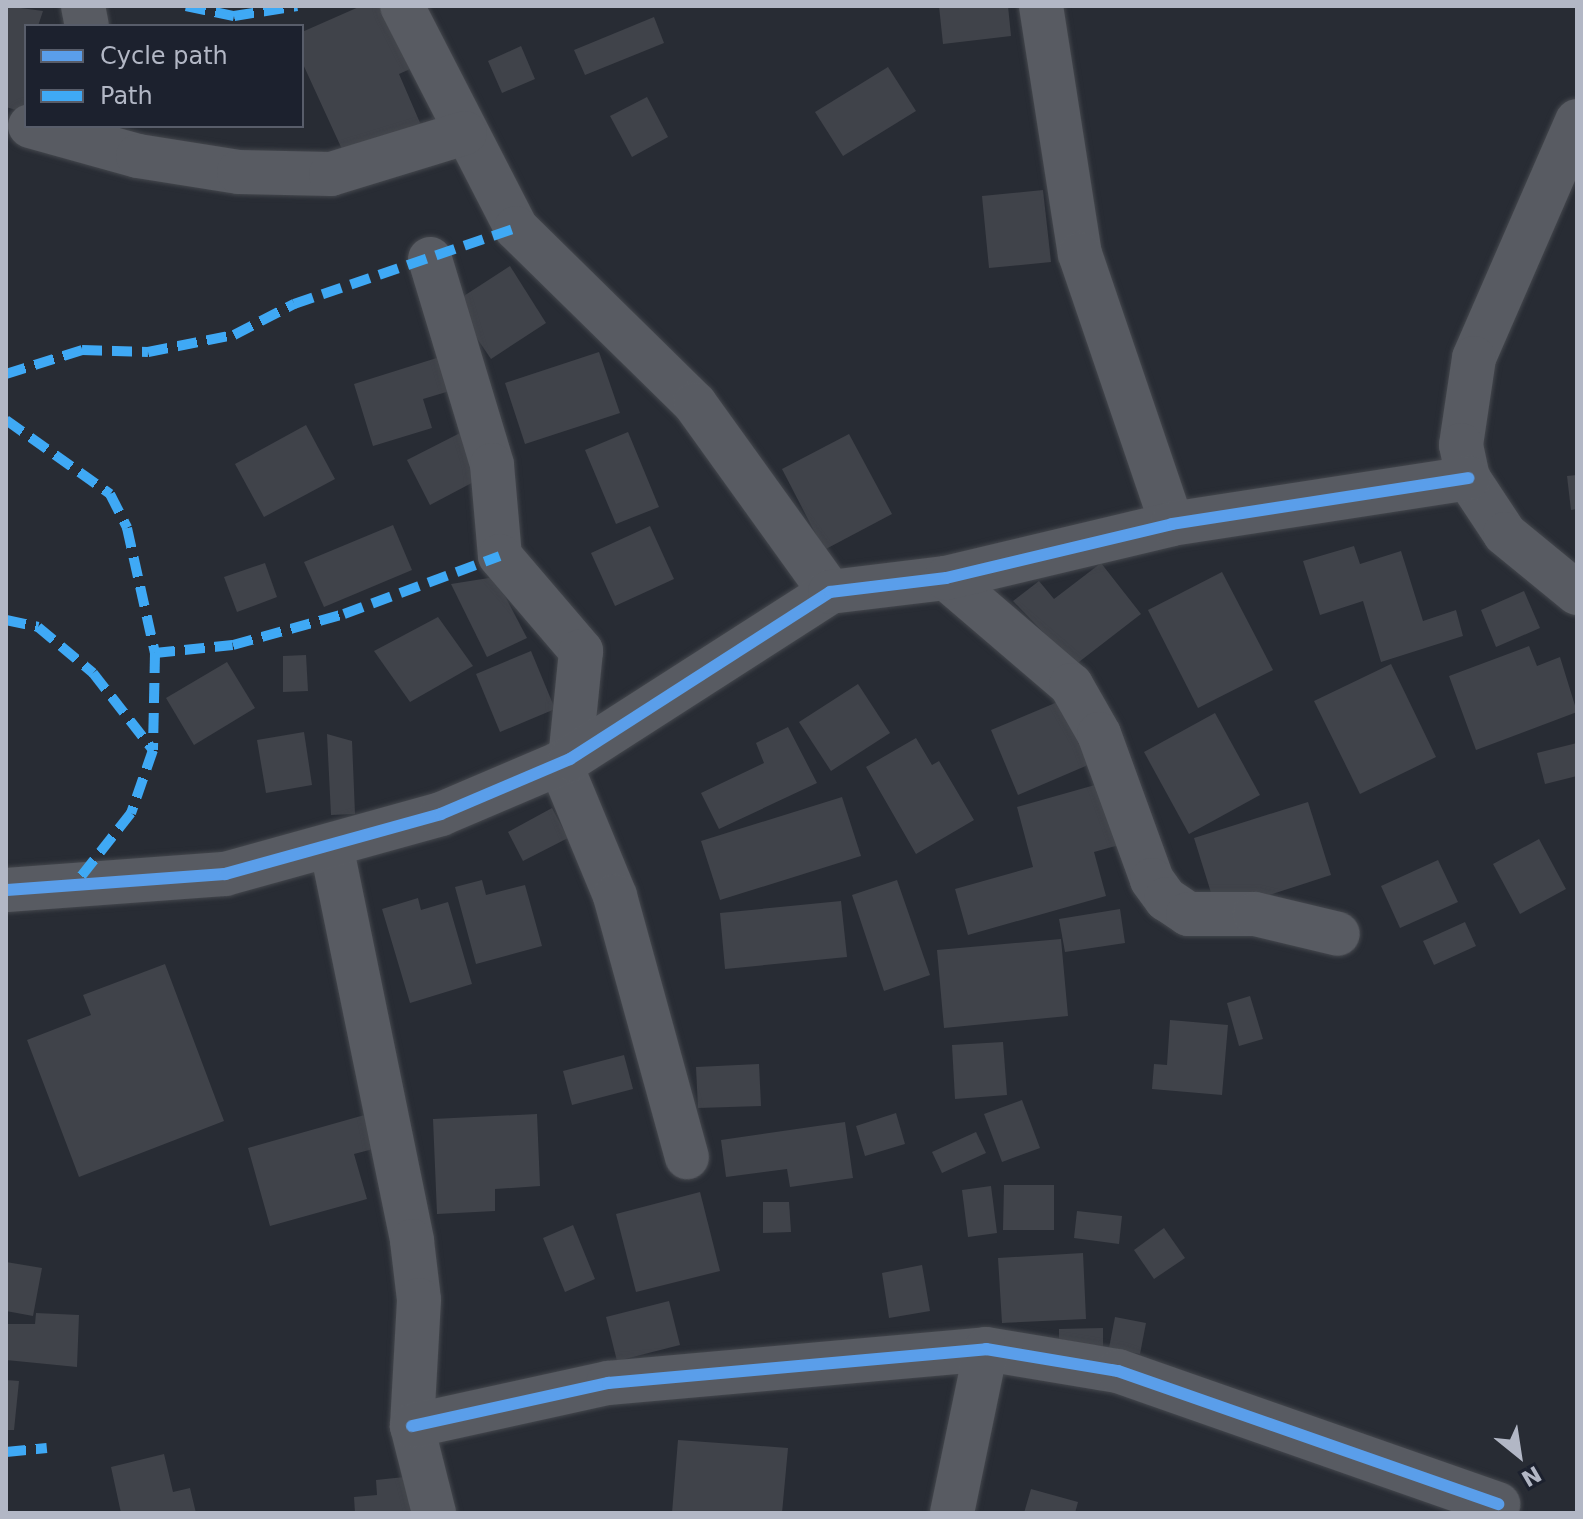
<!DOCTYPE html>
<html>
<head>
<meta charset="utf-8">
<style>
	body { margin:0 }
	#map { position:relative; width:1583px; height:1519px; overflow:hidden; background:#282c34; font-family:"DejaVu Sans",sans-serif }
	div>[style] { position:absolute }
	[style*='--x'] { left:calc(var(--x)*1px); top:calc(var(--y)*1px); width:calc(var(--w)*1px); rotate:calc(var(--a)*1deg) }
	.building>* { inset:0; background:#40434a }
	.roads { filter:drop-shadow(0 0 2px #44474d) drop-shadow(0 0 2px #44474d) }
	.minor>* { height:44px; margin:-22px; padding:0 22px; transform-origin:22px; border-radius:22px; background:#585b62 }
	.quiet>* { height:10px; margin-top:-5px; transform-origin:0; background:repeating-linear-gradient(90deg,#3fa9f5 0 20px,transparent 0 30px) }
	.cycleway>* { height:12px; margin:-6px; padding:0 6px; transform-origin:6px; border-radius:6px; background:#5a9eea }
	span { translate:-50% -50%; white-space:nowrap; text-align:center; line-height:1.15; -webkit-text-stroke:6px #1c212e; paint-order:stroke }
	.frame { position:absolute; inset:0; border:8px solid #b2b7c5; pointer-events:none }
	.legend { position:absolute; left:24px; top:24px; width:280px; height:104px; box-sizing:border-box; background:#1c212e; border:2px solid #585d6a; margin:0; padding:10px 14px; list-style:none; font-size:24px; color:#b2b7c5 }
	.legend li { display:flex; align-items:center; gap:16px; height:40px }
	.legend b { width:40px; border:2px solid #585d6a }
	.north { position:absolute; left:1479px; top:1415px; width:80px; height:80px; -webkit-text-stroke:6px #1c212e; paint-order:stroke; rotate:150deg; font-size:22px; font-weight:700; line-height:32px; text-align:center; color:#b2b7c5 }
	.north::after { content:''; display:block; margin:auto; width:28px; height:36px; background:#b2b7c5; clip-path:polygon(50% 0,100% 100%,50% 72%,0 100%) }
</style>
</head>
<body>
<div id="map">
	<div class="building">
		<div style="clip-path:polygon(6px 6px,43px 11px,38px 26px,26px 26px,26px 113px,6px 107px)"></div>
		<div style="clip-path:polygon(361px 6px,381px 6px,410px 69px,399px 74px,421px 125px,346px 158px,302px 62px,302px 32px)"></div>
		<div style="clip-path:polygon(939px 6px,1008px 6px,1011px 36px,943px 44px)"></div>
		<div style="clip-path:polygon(654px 17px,664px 43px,585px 75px,574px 50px)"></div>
		<div style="clip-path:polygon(521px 46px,535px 79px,502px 93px,488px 61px)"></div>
		<div style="clip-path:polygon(888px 67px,916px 111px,843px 156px,815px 112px)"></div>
		<div style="clip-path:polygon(647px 97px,668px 137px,632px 157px,610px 116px)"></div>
		<div style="clip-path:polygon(1043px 190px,1051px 262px,989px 268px,982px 196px)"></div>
		<div style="clip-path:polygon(510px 266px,546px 323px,491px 359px,453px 303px)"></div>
		<div style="clip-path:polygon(599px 352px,620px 413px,525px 444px,505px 383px)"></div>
		<div style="clip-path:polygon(443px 356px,453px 390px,423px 399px,432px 428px,373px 446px,354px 384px)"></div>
		<div style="clip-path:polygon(306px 425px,335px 479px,264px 517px,235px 464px)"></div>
		<div style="clip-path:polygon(628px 432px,659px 507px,616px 524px,585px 450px)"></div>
		<div style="clip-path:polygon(460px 433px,483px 477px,430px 505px,407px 460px)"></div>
		<div style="clip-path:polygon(849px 434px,892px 514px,824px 550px,782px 469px)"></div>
		<div style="clip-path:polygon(1577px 475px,1577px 509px,1571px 510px,1567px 476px)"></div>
		<div style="clip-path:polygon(393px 525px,412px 570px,324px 607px,304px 562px)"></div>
		<div style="clip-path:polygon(650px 526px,674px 579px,615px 606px,591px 553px)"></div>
		<div style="clip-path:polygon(1354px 546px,1360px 564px,1401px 551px,1423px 621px,1456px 610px,1463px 636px,1381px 662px,1363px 601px,1320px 615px,1303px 561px)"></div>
		<div style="clip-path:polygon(265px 563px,277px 597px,237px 612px,224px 577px)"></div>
		<div style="clip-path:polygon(1101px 563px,1141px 614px,1075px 665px,1013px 601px,1039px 581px,1054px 599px)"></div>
		<div style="clip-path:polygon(1222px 572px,1273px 670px,1198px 708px,1148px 610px)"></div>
		<div style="clip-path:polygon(495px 577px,527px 638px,487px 657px,451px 584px)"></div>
		<div style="clip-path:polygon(1524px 591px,1540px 628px,1496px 647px,1481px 610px)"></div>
		<div style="clip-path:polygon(438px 617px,473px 666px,410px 702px,374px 651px)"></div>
		<div style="clip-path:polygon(1529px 646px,1537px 666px,1560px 657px,1577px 712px,1476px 750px,1449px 676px)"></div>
		<div style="clip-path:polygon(531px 651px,555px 709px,500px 732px,476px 674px)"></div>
		<div style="clip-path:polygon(306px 655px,308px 691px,283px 692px,283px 656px)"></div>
		<div style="clip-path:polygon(227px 662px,255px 708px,194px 745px,166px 698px)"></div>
		<div style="clip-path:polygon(1391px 664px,1436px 757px,1360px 794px,1314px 701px)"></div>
		<div style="clip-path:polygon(858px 684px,890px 733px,831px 771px,799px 722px)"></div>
		<div style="clip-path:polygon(1067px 698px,1095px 762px,1018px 795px,991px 730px)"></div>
		<div style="clip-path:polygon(1215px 713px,1260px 795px,1189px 834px,1144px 752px)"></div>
		<div style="clip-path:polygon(788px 727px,817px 783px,719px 829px,701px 793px,764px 763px,756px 743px)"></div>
		<div style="clip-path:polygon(304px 732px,312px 785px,266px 793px,257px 740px)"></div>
		<div style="clip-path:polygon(327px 734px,352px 741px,355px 814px,331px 815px)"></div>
		<div style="clip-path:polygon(916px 738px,932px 765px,939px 761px,974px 820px,916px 854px,866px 767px)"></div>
		<div style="clip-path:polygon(1577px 743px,1577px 776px,1545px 784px,1537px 753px)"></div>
		<div style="clip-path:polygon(1102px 783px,1119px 845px,1094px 852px,1106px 896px,968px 935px,955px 889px,1033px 867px,1017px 807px)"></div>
		<div style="clip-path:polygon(842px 797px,861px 856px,720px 900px,701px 841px)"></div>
		<div style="clip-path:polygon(1308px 802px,1331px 875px,1217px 912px,1194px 838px)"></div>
		<div style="clip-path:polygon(552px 808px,568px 838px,523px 861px,508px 832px)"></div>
		<div style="clip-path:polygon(1539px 839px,1566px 889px,1520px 914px,1493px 864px)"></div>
		<div style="clip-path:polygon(1438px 860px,1458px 902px,1400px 928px,1381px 886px)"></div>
		<div style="clip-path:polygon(482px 880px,486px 895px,525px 885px,542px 946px,476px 964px,455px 887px)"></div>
		<div style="clip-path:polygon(897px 880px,930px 975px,884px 991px,852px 895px)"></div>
		<div style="clip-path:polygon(418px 898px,421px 910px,448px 902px,472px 984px,410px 1003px,382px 909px)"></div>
		<div style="clip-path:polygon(841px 901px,847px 957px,725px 969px,720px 913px)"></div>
		<div style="clip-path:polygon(1120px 909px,1125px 943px,1065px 952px,1059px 919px)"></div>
		<div style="clip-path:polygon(1465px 922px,1476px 946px,1434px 965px,1423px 941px)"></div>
		<div style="clip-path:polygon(1061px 939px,1068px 1016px,944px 1028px,937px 950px)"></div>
		<div style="clip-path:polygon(165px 964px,224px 1121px,79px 1177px,27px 1040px,91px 1015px,83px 995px)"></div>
		<div style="clip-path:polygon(1250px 996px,1263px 1039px,1239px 1046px,1227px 1003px)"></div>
		<div style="clip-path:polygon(1170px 1020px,1228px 1025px,1222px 1095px,1152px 1089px,1154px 1064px,1167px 1065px)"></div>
		<div style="clip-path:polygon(1003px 1042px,1007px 1095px,955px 1099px,952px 1045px)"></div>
		<div style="clip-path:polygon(624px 1055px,633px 1089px,572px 1105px,563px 1071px)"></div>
		<div style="clip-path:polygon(759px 1064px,761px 1106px,698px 1108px,696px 1067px)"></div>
		<div style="clip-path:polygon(1022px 1100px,1040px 1148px,1002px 1162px,984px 1114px)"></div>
		<div style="clip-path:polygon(896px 1113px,905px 1144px,865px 1156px,856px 1126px)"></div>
		<div style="clip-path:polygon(368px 1114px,377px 1148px,354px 1154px,367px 1199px,270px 1226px,248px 1148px)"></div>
		<div style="clip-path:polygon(537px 1114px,540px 1186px,495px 1189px,495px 1211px,437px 1214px,433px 1119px)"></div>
		<div style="clip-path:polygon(845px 1122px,853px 1178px,790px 1187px,787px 1169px,726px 1177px,721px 1140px)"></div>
		<div style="clip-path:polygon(976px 1132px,986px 1153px,942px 1173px,932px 1152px)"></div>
		<div style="clip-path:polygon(1004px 1185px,1054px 1185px,1054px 1230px,1003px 1230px)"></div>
		<div style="clip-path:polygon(991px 1186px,997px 1233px,968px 1237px,962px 1190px)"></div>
		<div style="clip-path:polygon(700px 1192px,720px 1271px,636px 1292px,616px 1214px)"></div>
		<div style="clip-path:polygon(763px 1202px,789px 1202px,791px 1232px,763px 1233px)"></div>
		<div style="clip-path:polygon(1077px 1211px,1122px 1216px,1119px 1244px,1074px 1238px)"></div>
		<div style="clip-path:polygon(573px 1225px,595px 1279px,565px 1292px,543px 1238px)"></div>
		<div style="clip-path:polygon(1164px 1228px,1185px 1258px,1154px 1279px,1134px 1250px)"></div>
		<div style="clip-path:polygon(1083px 1253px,1086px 1319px,1002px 1323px,998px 1258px)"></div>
		<div style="clip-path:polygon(6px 1262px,42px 1268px,33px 1316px,6px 1311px)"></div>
		<div style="clip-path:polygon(922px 1265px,930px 1311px,889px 1318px,882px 1273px)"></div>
		<div style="clip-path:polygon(669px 1301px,680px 1345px,617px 1361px,606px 1317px)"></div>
		<div style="clip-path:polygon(36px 1313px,79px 1315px,77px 1367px,6px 1360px,6px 1324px,35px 1324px)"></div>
		<div style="clip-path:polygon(1115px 1317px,1146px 1323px,1140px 1354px,1109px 1348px)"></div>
		<div style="clip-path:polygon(1103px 1328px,1103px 1354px,1059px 1353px,1059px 1329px)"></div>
		<div style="clip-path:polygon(6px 1380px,19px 1381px,14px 1430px,6px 1430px)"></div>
		<div style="clip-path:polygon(678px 1440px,788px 1448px,782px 1513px,672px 1513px)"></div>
		<div style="clip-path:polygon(164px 1454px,173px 1492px,190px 1488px,196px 1513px,121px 1513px,111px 1467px)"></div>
		<div style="clip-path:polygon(414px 1476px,417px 1513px,355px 1513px,354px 1497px,377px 1495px,376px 1480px)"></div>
		<div style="clip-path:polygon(1031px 1489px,1078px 1502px,1075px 1513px,1024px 1513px)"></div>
	</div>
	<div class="roads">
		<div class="minor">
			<div style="--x:83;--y:6;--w:20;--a:79"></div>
			<div style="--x:402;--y:6;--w:250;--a:62.8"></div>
			<div style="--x:516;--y:228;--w:251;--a:44.5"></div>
			<div style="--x:695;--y:404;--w:231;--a:54.3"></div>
			<div style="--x:1041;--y:6;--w:251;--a:81.1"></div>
			<div style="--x:1080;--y:254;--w:285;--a:71.2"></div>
			<div style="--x:1577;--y:121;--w:258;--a:113.5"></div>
			<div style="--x:1474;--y:358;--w:88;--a:98.5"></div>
			<div style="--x:1461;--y:445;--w:34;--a:78"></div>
			<div style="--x:1468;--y:478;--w:67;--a:56.5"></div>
			<div style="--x:1505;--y:534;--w:93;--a:39.3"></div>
			<div style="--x:30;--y:126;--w:112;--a:15.5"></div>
			<div style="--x:138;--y:156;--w:102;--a:9"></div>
			<div style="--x:239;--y:172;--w:92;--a:1.2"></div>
			<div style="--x:331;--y:174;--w:140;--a:-17"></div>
			<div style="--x:430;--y:259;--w:215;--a:73.2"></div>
			<div style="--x:492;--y:465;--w:91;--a:85"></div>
			<div style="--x:500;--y:556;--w:125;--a:49.5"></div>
			<div style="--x:581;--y:651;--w:109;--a:95.8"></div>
			<div style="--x:946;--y:578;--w:165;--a:40.6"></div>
			<div style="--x:1071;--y:685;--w:56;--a:60.3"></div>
			<div style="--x:1099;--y:734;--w:155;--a:70"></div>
			<div style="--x:1152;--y:880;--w:24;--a:54"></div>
			<div style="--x:1166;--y:899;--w:27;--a:34"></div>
			<div style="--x:1188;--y:914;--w:67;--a:0"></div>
			<div style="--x:1255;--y:914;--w:85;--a:13.5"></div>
			<div style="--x:560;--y:763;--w:144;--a:67.5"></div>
			<div style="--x:615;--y:896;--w:271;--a:74.6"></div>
			<div style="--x:332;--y:850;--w:399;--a:78.4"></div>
			<div style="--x:412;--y:1241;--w:59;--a:83.2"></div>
			<div style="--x:419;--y:1300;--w:126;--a:93.2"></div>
			<div style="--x:412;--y:1426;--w:90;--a:75.8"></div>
			<div style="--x:6;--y:890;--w:220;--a:-4.2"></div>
			<div style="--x:225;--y:874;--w:224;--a:-15.5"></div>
			<div style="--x:441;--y:814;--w:140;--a:-23.1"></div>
			<div style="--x:570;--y:759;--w:309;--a:-32.7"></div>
			<div style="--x:830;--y:592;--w:117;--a:-6.9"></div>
			<div style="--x:946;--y:578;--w:232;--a:-13.4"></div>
			<div style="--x:1172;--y:524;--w:300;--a:-8.8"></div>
			<div style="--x:412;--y:1426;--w:201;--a:-12.4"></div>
			<div style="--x:608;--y:1383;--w:380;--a:-5.1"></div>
			<div style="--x:986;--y:1349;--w:134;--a:9.5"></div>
			<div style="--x:1118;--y:1371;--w:403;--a:19.3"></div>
			<div style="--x:952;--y:1513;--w:167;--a:-78.3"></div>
		</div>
	</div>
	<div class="quiet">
		<div style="--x:186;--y:6;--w:49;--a:11.8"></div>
		<div style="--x:234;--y:16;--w:64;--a:-9"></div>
		<div style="--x:6;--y:374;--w:80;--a:-17.5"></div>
		<div style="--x:82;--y:350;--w:66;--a:1.7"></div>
		<div style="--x:148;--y:352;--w:88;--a:-11.2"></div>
		<div style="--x:234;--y:335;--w:68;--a:-27.3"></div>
		<div style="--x:294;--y:304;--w:235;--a:-18.9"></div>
		<div style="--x:6;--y:420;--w:128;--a:35.4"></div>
		<div style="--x:110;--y:494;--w:38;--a:63"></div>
		<div style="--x:127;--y:528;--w:128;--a:77.4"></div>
		<div style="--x:155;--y:653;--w:97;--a:91.2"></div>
		<div style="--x:153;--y:750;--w:67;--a:109.2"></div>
		<div style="--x:131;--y:813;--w:89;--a:128.2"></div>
		<div style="--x:6;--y:620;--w:33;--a:12"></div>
		<div style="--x:38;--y:627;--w:72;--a:39.9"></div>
		<div style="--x:93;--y:673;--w:98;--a:52.1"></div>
		<div style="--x:155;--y:653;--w:78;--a:-5.9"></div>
		<div style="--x:233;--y:645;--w:115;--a:-15.6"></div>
		<div style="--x:344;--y:614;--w:166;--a:-20.4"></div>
		<div style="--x:6;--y:1452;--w:41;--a:-5.6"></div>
	</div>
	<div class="cycleway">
		<div style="--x:6;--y:890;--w:220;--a:-4.2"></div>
		<div style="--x:225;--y:874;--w:224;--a:-15.5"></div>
		<div style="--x:441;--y:814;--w:140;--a:-23.1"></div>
		<div style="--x:570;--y:759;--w:309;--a:-32.7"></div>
		<div style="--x:830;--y:592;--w:117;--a:-6.9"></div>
		<div style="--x:946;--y:578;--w:232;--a:-13.4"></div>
		<div style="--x:1172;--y:524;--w:300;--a:-8.8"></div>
		<div style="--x:412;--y:1426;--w:201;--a:-12.4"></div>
		<div style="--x:608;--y:1383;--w:380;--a:-5.1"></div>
		<div style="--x:986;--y:1349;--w:134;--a:9.5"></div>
		<div style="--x:1118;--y:1371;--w:403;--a:19.3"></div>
	</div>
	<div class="frame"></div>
	<ul class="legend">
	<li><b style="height:10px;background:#5a9eea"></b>Cycle path</li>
	<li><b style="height:10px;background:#3fa9f5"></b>Path</li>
	</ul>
	<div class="north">N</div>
</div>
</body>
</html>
